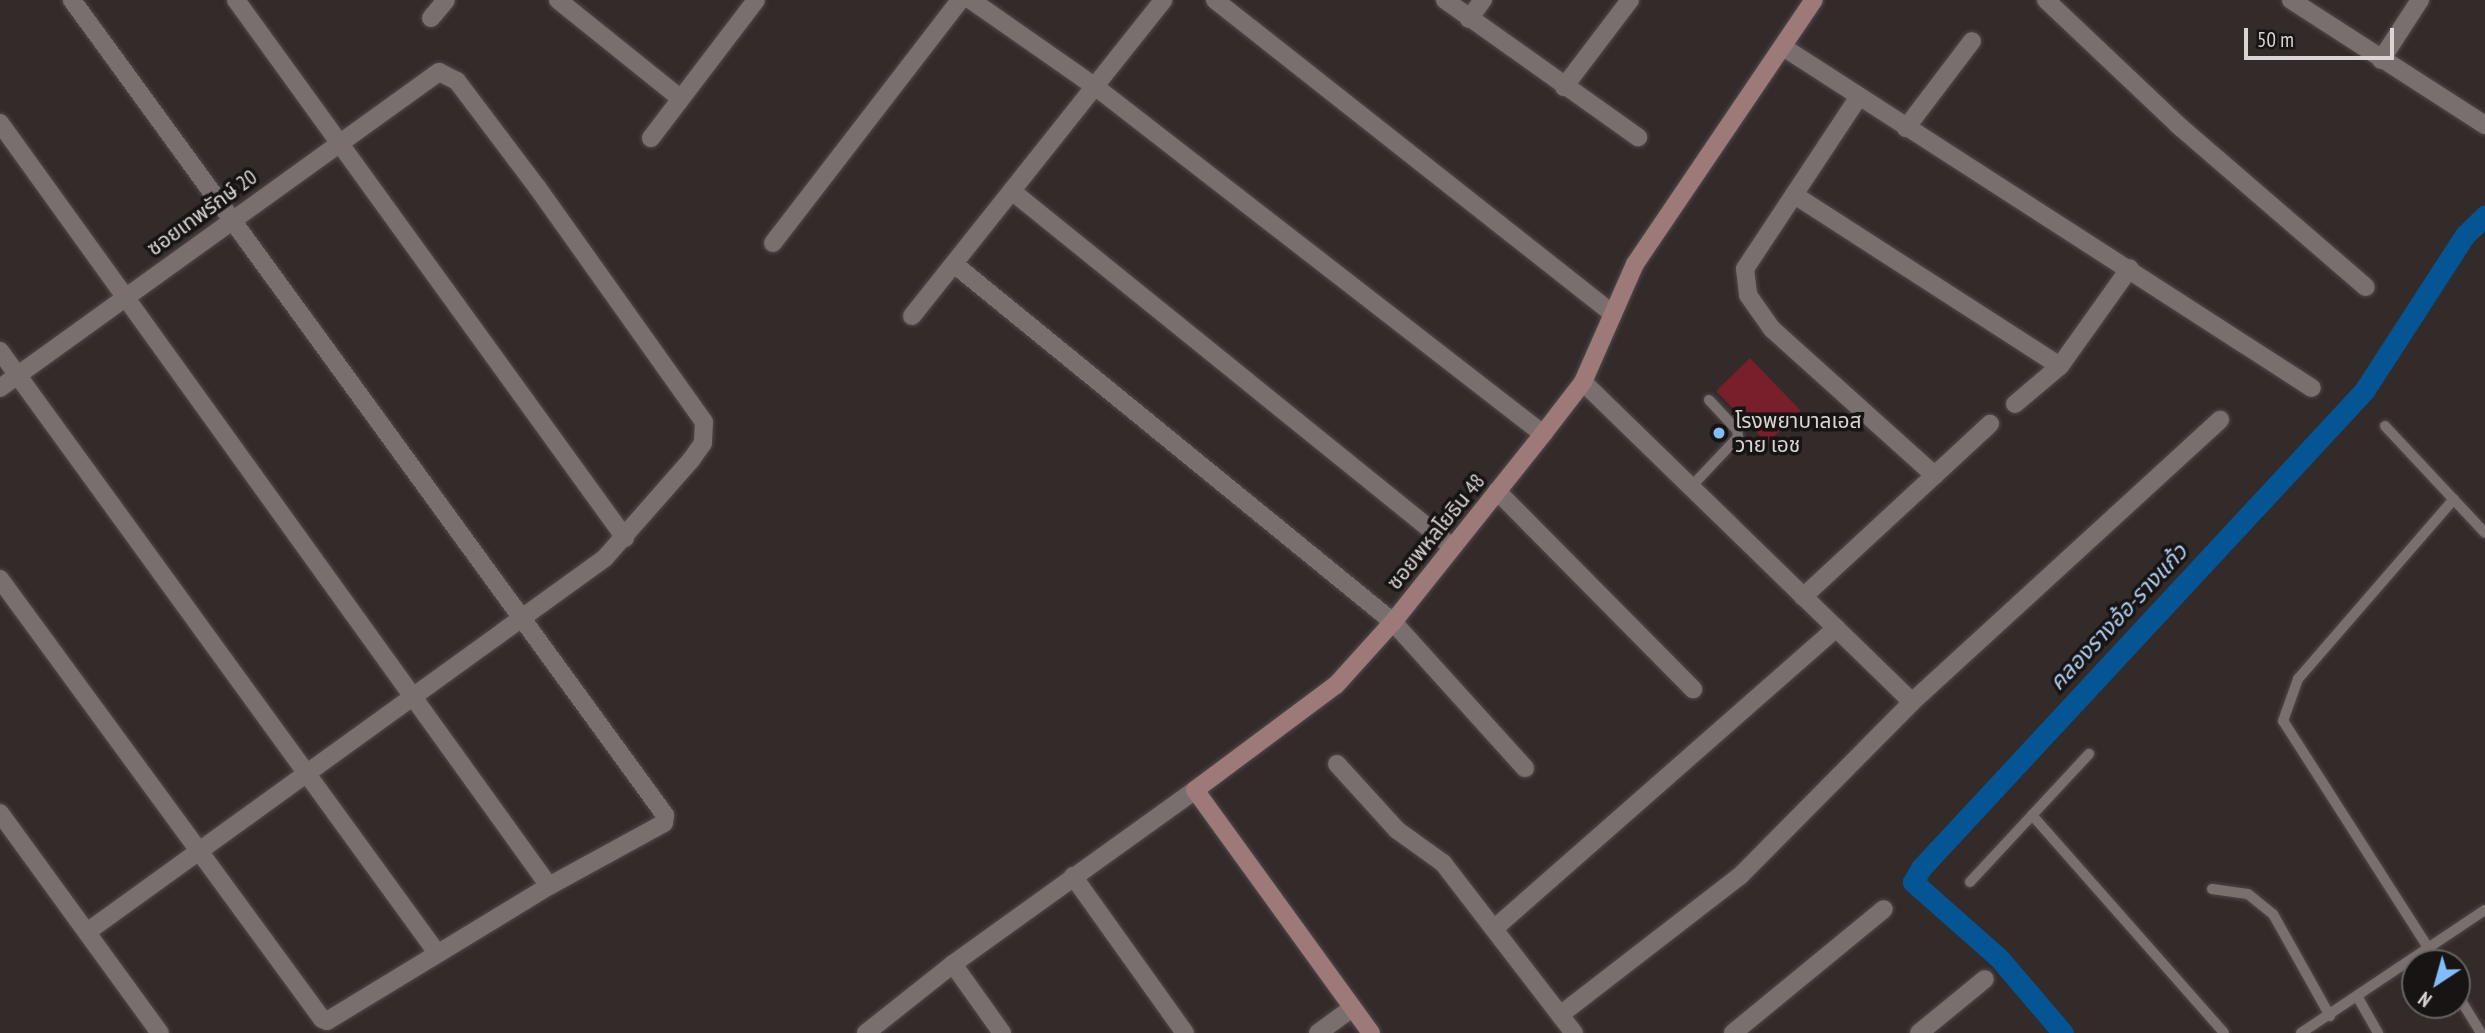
<!DOCTYPE html>
<html>
<head>
<meta charset="utf-8">
<style>
	body { margin:0 }
	#map { position:relative; width:2485px; height:1033px; overflow:hidden; background:#332a2a; font-family:"PT Sans Narrow","Noto Sans Thai",sans-serif }
	div>[style] { position:absolute }
	[style*='--x'] { left:calc(var(--x)*1px); top:calc(var(--y)*1px); width:calc(var(--w)*1px); rotate:calc(var(--a)*1deg) }
	.canal>* { height:21px; margin:-10.5px; padding:0 10.5px; transform-origin:10.5px; border-radius:10.5px; background:#055494 }
	.building>* { inset:0; background:#791e2b }
	.roads { filter:drop-shadow(0 0 2px #504849) drop-shadow(0 0 2px #504849) }
	.lane>* { height:10px; margin:-5px; padding:0 5px; transform-origin:5px; border-radius:5px; background:#7a6f6f }
	.street>* { height:18px; margin:-9px; padding:0 9px; transform-origin:9px; border-radius:9px; background:#7a6f6f }
	.secondary>* { height:18px; margin:-9px; padding:0 9px; transform-origin:9px; border-radius:9px; background:#9d797a }
	.dots>* { width:19px; height:19px; translate:-50% -50%; box-sizing:border-box; border:4px solid #181414; border-radius:50% }
	span { translate:-50% -50%; white-space:nowrap; text-align:center; line-height:1.15; -webkit-text-stroke:7px #181414; paint-order:stroke }
	.street-label { font-size:21px; color:#dad4d4 }
	.poi-label { font-size:21px; color:#dad4d4 }
	.left { translate:0 -50%; text-align:left }
	.water-label { font-size:23px; color:#adcef2; font-style:italic }
	.north { position:absolute; left:2401px; top:949px; width:70px; height:70px; box-sizing:border-box; background:#181414; border:2px solid #666161; border-radius:50%; rotate:216deg; font-size:19px; font-weight:700; line-height:28px; text-align:center; color:#dad4d4 }
	.north::after { content:''; display:block; margin:auto; width:24px; height:32px; background:#82bcfa; clip-path:polygon(50% 0,100% 100%,50% 72%,0 100%) }
	.scale { position:absolute; left:2244px; top:28px; width:150px; height:32px; box-sizing:border-box; border:4px solid #dad4d4; border-top:0; padding-left:9px; font-size:21px; line-height:24px; white-space:nowrap; color:#dad4d4; -webkit-text-stroke:5px #181414; paint-order:stroke }
</style>
</head>
<body>
<div id="map">
	<div class="canal">
		<div style="--x:2063;--y:1033;--w:99;--a:-130.5"></div>
		<div style="--x:1999;--y:958;--w:115;--a:-138.5"></div>
		<div style="--x:1913;--y:882;--w:16;--a:-60"></div>
		<div style="--x:1921;--y:868;--w:651;--a:-47.12"></div>
		<div style="--x:2364;--y:391;--w:186;--a:-57.1"></div>
		<div style="--x:2465;--y:235;--w:28;--a:-44"></div>
	</div>
	<div class="building">
		<div style="clip-path:polygon(1750px 358px,1801px 411px,1767px 443px,1716px 391px)"></div>
	</div>
	<div class="roads">
		<div class="lane">
			<div style="--x:2385;--y:426;--w:146;--a:46.9"></div>
			<div style="--x:1689;--y:489;--w:71;--a:-46.7"></div>
			<div style="--x:1738;--y:437;--w:7;--a:-98"></div>
			<div style="--x:1737;--y:430;--w:41;--a:-133"></div>
			<div style="--x:2032;--y:815;--w:290;--a:48.6"></div>
			<div style="--x:1970;--y:882;--w:175;--a:-47.1"></div>
			<div style="--x:2212;--y:889;--w:36;--a:8"></div>
			<div style="--x:2248;--y:894;--w:32;--a:39"></div>
			<div style="--x:2273;--y:914;--w:117;--a:60.8"></div>
			<div style="--x:2438;--y:963;--w:287;--a:-122.6"></div>
			<div style="--x:2283;--y:721;--w:45;--a:-70.3"></div>
			<div style="--x:2298;--y:679;--w:238;--a:-49.1"></div>
			<div style="--x:2457;--y:994;--w:46;--a:58.4"></div>
			<div style="--x:2357;--y:996;--w:43;--a:60.4"></div>
			<div style="--x:2301;--y:1033;--w:221;--a:-33.8"></div>
		</div>
		<div class="street">
			<div style="--x:236;--y:0;--w:664;--a:54.13"></div>
			<div style="--x:558;--y:0;--w:156;--a:38.8"></div>
			<div style="--x:971;--y:0;--w:154;--a:34.9"></div>
			<div style="--x:1097;--y:88;--w:564;--a:37.8"></div>
			<div style="--x:1215;--y:0;--w:507;--a:38.27"></div>
			<div style="--x:1445;--y:0;--w:237;--a:35.4"></div>
			<div style="--x:2046;--y:0;--w:182;--a:43.4"></div>
			<div style="--x:2178;--y:125;--w:248;--a:40.8"></div>
			<div style="--x:2291;--y:0;--w:231;--a:32.8"></div>
			<div style="--x:431;--y:18;--w:23;--a:-50"></div>
			<div style="--x:1469;--y:19;--w:24;--a:-54"></div>
			<div style="--x:1783;--y:47;--w:629;--a:32.81"></div>
			<div style="--x:2381;--y:60;--w:72;--a:-57"></div>
			<div style="--x:1564;--y:87;--w:109;--a:-52.8"></div>
			<div style="--x:1858;--y:98;--w:205;--a:123.5"></div>
			<div style="--x:1745;--y:269;--w:26;--a:83"></div>
			<div style="--x:1748;--y:295;--w:42;--a:54.8"></div>
			<div style="--x:1772;--y:329;--w:219;--a:42"></div>
			<div style="--x:0;--y:123;--w:940;--a:54.26"></div>
			<div style="--x:1906;--y:128;--w:109;--a:-52.8"></div>
			<div style="--x:651;--y:138;--w:173;--a:-52.7"></div>
			<div style="--x:1013;--y:192;--w:563;--a:38.95"></div>
			<div style="--x:1796;--y:196;--w:314;--a:32.8"></div>
			<div style="--x:773;--y:243;--w:307;--a:-52.4"></div>
			<div style="--x:954;--y:264;--w:566;--a:39.2"></div>
			<div style="--x:1393;--y:622;--w:197;--a:47.9"></div>
			<div style="--x:912;--y:316;--w:404;--a:-51.5"></div>
			<div style="--x:0;--y:351;--w:744;--a:54.02"></div>
			<div style="--x:1583;--y:382;--w:459;--a:44.2"></div>
			<div style="--x:0;--y:388;--w:541;--a:-35.75"></div>
			<div style="--x:439;--y:72;--w:20;--a:27"></div>
			<div style="--x:457;--y:81;--w:133;--a:53"></div>
			<div style="--x:537;--y:187;--w:288;--a:54.6"></div>
			<div style="--x:704;--y:422;--w:21;--a:93"></div>
			<div style="--x:703;--y:443;--w:21;--a:125"></div>
			<div style="--x:691;--y:460;--w:130;--a:131.3"></div>
			<div style="--x:605;--y:558;--w:639;--a:144.17"></div>
			<div style="--x:2015;--y:404;--w:59;--a:-40.2"></div>
			<div style="--x:2060;--y:366;--w:120;--a:-54.5"></div>
			<div style="--x:1497;--y:491;--w:279;--a:45.3"></div>
			<div style="--x:0;--y:579;--w:545;--a:53.8"></div>
			<div style="--x:322;--y:1019;--w:5;--a:22"></div>
			<div style="--x:327;--y:1021;--w:260;--a:-31.3"></div>
			<div style="--x:549;--y:886;--w:131;--a:-28.7"></div>
			<div style="--x:664;--y:823;--w:8;--a:-83"></div>
			<div style="--x:665;--y:815;--w:1008;--a:-126.04"></div>
			<div style="--x:1803;--y:597;--w:255;--a:-42.8"></div>
			<div style="--x:1337;--y:764;--w:89;--a:47.7"></div>
			<div style="--x:1397;--y:830;--w:57;--a:35.7"></div>
			<div style="--x:1443;--y:863;--w:215;--a:52.4"></div>
			<div style="--x:0;--y:813;--w:272;--a:54"></div>
			<div style="--x:1073;--y:876;--w:193;--a:54.5"></div>
			<div style="--x:1496;--y:927;--w:453;--a:-41.3"></div>
			<div style="--x:953;--y:964;--w:85;--a:54.6"></div>
			<div style="--x:1560;--y:1015;--w:227;--a:-37.7"></div>
			<div style="--x:1740;--y:876;--w:245;--a:-45.3"></div>
			<div style="--x:1912;--y:702;--w:418;--a:-42.5"></div>
			<div style="--x:866;--y:1033;--w:111;--a:-38.4"></div>
			<div style="--x:953;--y:964;--w:298;--a:-35.7"></div>
			<div style="--x:1318;--y:1033;--w:42;--a:-36.3"></div>
			<div style="--x:1733;--y:1033;--w:195;--a:-39.4"></div>
			<div style="--x:1919;--y:1033;--w:85;--a:-39.3"></div>
		</div>
		<div class="secondary">
			<div style="--x:1371;--y:1033;--w:300;--a:-125.9"></div>
			<div style="--x:1195;--y:790;--w:176;--a:-36.7"></div>
			<div style="--x:1336;--y:685;--w:85;--a:-47.9"></div>
			<div style="--x:1393;--y:622;--w:241;--a:-51.4"></div>
			<div style="--x:1543;--y:434;--w:66;--a:-52.4"></div>
			<div style="--x:1583;--y:382;--w:129;--a:-66.2"></div>
			<div style="--x:1635;--y:264;--w:319;--a:-55.9"></div>
		</div>
	</div>
	<div class="dots">
		<div style="left:1719px;top:433px;background:#82bcfa"></div>
	</div>
	<div class="street-label">
		<span style="left:202px;top:213px;rotate:-36deg">ซอยเทพรักษ์ 20</span>
		<span style="left:1436px;top:532px;rotate:-51deg">ซอยพหลโยธิน 48</span>
	</div>
	<div class="poi-label">
		<span class="left" style="left:1735px;top:433px">โรงพยาบาลเอส<br>วาย เอช</span>
	</div>
	<div class="water-label">
		<span style="left:2118px;top:617px;rotate:-47deg">คลองรางอ้อ-รางแก้ว</span>
	</div>
	<div class="north">N</div>
	<div class="scale">50 m</div>
</div>
</body>
</html>
